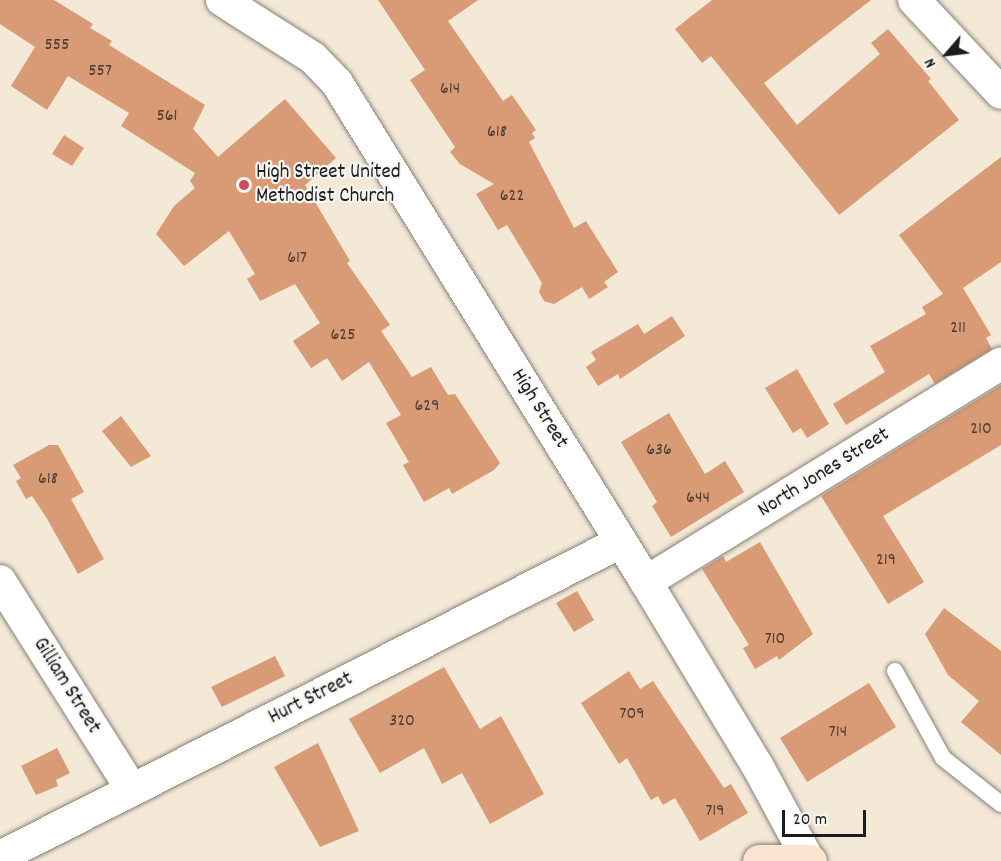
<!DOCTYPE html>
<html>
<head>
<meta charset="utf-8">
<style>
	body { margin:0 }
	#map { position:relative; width:1001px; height:861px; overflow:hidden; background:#f4e8d6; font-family:Dekko,sans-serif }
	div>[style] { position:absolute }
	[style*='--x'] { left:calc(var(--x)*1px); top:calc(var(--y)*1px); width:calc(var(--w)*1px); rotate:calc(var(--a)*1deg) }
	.building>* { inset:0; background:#d99a76 }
	.roads { filter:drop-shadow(0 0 2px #888279) drop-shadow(0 0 2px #888279) }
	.lane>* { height:16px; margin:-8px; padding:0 8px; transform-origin:8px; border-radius:8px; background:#fff }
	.street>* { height:32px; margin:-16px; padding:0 16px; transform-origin:16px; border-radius:16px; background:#fff }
	.secondary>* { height:33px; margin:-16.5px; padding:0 16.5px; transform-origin:16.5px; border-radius:16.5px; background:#fde4d1 }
	.dots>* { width:16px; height:16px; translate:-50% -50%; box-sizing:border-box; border:3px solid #f6f6f2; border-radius:50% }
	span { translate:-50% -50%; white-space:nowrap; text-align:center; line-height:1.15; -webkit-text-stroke:4.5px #f6f6f2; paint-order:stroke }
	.number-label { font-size:18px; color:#4b3c32 }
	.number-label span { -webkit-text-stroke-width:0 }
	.poi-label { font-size:21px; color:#1c1c1c }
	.left { translate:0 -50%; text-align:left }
	.street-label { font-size:21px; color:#1c1c1c }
	.north { position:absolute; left:917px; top:24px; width:60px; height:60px; -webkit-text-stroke:4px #f6f6f2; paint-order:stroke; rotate:242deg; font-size:16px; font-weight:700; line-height:24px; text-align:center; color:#1c1c1c }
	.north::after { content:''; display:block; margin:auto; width:21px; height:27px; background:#1c1c1c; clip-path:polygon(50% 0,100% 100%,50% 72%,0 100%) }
	.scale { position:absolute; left:782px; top:810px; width:84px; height:27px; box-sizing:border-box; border:3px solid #1c1c1c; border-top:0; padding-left:8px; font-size:18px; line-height:21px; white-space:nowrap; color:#1c1c1c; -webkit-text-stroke:4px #f6f6f2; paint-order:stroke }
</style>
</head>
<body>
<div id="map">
	<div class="building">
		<div style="clip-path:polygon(0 0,54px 0,93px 24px,90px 28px,112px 41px,109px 45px,205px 105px,193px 129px,218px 157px,285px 99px,336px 158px,305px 185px,350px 261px,347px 263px,390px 325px,381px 331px,412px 377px,431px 367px,448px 395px,455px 394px,500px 463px,494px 470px,452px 494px,449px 488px,424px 502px,403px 465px,409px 462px,386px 423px,401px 415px,369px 362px,342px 381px,327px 358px,311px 368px,293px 341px,320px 323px,295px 284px,260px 301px,247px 279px,255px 274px,229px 231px,184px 266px,156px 234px,174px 206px,195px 188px,190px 181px,195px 173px,121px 126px,129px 113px,68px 76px,47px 110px,11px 86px,35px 47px,0 24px)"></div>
		<div style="clip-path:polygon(378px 0,478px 0,448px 21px,503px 101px,512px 95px,536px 130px,532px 133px,535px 138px,529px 142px,574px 228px,586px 221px,618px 272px,604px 282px,608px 287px,589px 299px,582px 287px,554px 304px,544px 301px,539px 292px,542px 283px,507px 225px,498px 230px,476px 194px,494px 184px,460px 164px,450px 152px,455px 147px,410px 80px,425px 70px)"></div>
		<div style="clip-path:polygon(712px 0,871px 0,764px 83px,797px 125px,880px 54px,871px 43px,888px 29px,931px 79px,928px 81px,959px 120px,839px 215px,711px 56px,702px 63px,675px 29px)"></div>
		<div style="clip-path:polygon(64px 135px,84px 148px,72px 166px,52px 154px)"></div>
		<div style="clip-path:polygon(1001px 157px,1001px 262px,963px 288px,991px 335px,986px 338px,992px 349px,935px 384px,929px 374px,846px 425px,833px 404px,885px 372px,870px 346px,926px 314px,922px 307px,943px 294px,899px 235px)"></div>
		<div style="clip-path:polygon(672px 316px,685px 336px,620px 379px,618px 374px,598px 386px,586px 367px,596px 360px,591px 352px,638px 324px,644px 334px)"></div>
		<div style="clip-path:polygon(797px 369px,829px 424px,807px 438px,801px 428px,793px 433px,765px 388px)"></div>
		<div style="clip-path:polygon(1001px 385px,1001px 445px,883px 516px,924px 582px,888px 604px,821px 496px)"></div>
		<div style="clip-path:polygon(669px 413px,705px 474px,725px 461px,744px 492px,671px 537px,652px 506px,657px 502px,621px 442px)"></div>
		<div style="clip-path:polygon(121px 416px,151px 456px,131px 467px,102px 431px)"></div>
		<div style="clip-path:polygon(49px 445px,58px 445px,84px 492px,71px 499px,104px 559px,78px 574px,46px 517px,32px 496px,26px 499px,16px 481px,21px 478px,13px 465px)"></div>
		<div style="clip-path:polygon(760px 542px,813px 634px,779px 660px,777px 656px,755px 669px,743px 648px,749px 645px,702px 569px,723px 556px,726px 562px)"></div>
		<div style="clip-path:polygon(577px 591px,594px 620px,574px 632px,556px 603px)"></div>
		<div style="clip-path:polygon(944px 608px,1001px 651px,1001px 755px,961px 722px,979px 701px,948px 675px,925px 634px)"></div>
		<div style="clip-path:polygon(275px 656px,285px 676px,222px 707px,211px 687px)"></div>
		<div style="clip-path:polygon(444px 667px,480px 729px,501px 716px,544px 794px,490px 824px,462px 773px,442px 784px,424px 748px,380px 773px,349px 719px)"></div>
		<div style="clip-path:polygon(629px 671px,640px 689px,653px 681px,724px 788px,731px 784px,748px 813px,700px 841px,675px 798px,663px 805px,658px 796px,651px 800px,627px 758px,619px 764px,581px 703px)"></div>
		<div style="clip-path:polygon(869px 683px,896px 727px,807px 782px,780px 738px)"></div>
		<div style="clip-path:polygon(318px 743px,359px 831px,320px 847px,274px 767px)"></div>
		<div style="clip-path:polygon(57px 748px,70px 773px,56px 780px,58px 786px,36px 795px,21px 766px)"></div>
	</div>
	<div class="roads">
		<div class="lane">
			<div style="--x:895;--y:671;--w:99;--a:61.1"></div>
			<div style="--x:943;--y:758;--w:74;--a:38.4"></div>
		</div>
		<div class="street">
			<div style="--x:222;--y:0;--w:108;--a:32.5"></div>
			<div style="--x:313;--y:58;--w:35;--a:46"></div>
			<div style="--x:337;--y:83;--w:587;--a:58.23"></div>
			<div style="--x:646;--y:582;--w:214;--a:58.8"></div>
			<div style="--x:757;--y:765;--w:109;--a:61.6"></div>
			<div style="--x:914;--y:0;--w:127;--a:46.9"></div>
			<div style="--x:0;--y:581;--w:247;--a:57.7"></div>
			<div style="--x:646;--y:582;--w:417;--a:-31.6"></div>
			<div style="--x:0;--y:857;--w:696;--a:-26.9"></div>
		</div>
		<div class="secondary">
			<div style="--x:759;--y:861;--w:51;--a:0"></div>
		</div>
	</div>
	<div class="dots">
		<div style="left:244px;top:185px;background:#d1495b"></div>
	</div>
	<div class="number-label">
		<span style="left:57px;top:46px">555</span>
		<span style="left:100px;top:72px">557</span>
		<span style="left:450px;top:90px">614</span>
		<span style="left:167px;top:117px">561</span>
		<span style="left:497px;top:133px">618</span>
		<span style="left:512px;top:197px">622</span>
		<span style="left:297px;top:259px">617</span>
		<span style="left:958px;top:329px">211</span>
		<span style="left:343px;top:336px">625</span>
		<span style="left:427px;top:407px">629</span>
		<span style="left:981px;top:430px">210</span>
		<span style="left:659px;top:451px">636</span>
		<span style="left:48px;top:480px">618</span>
		<span style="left:698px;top:499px">644</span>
		<span style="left:886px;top:561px">219</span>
		<span style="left:775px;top:640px">710</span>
		<span style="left:632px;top:715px">709</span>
		<span style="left:402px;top:722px">320</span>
		<span style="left:838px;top:733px">714</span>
		<span style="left:715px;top:812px">719</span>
	</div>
	<div class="poi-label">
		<span class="left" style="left:256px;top:185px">High Street United<br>Methodist Church</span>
	</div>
	<div class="street-label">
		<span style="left:539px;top:409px;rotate:58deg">High Street</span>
		<span style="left:824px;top:473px;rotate:-32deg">North Jones Street</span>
		<span style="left:66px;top:686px;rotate:58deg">Gilliam Street</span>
		<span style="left:311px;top:699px;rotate:-27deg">Hurt Street</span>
	</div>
	<div class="north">N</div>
	<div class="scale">20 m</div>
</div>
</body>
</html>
